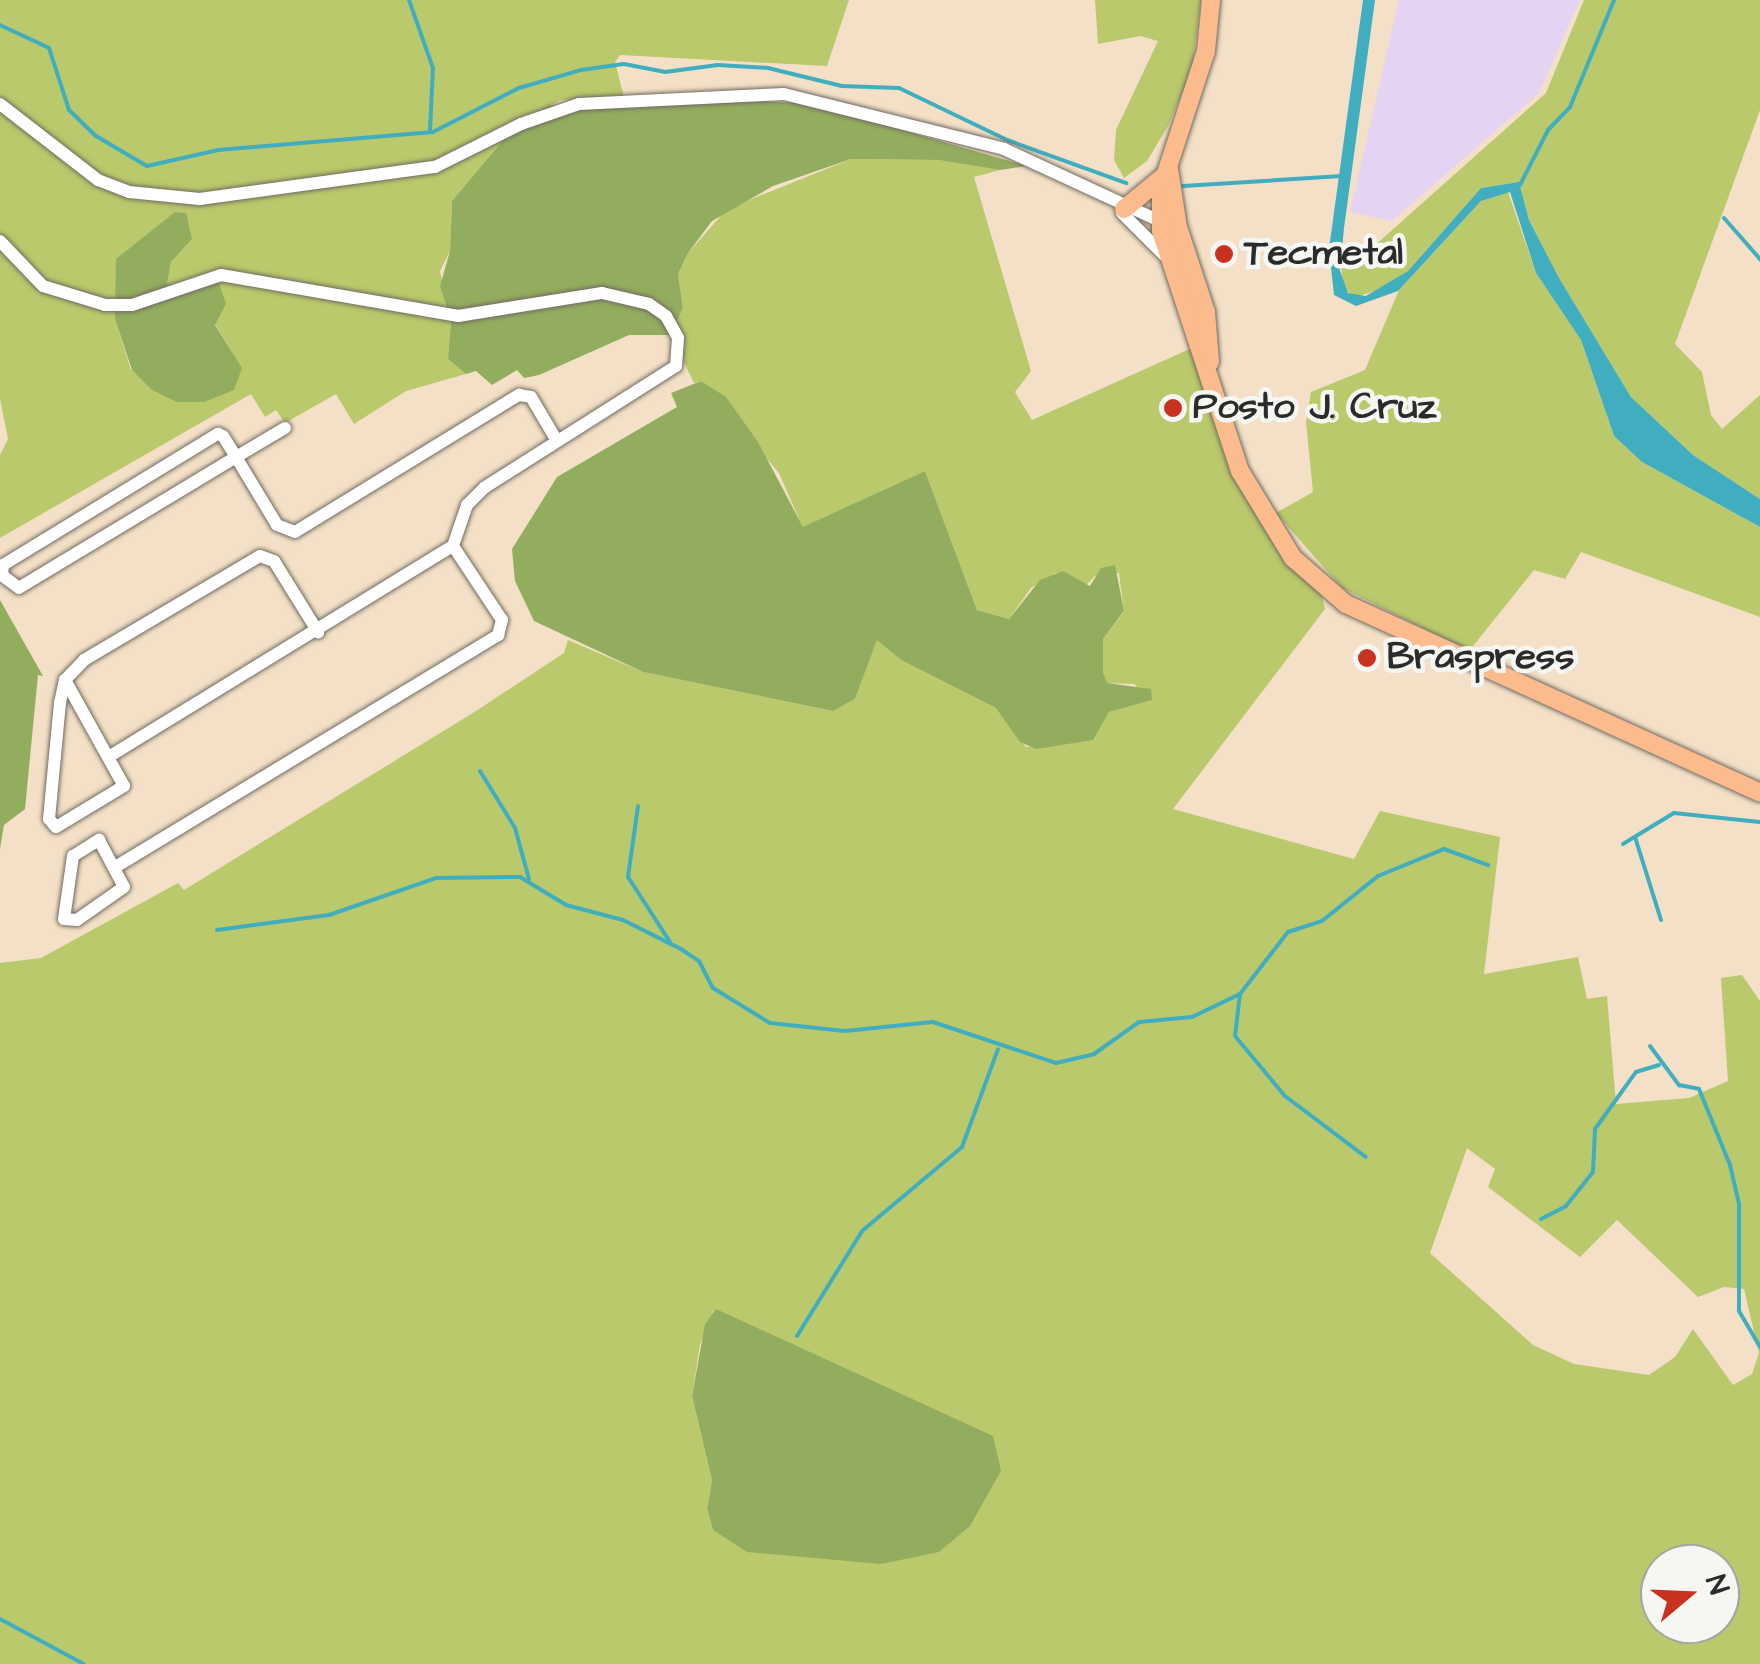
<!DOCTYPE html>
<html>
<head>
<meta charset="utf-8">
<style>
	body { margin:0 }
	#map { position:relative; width:1760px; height:1664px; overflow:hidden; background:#f3e0c6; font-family:"Architects Daughter",sans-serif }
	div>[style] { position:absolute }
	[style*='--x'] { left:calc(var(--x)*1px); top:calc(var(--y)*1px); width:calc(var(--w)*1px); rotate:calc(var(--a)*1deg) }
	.built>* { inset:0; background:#e4d3f2 }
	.green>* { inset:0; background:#bac96b }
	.forest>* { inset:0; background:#93ad5f }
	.water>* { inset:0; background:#40aebe }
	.stream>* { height:4px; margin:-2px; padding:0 2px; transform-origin:2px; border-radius:2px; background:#40aebe }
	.roads { filter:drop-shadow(0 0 2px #716a61) drop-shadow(0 0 2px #716a61) }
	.minor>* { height:12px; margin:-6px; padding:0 6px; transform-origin:6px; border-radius:6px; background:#fff }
	.major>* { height:18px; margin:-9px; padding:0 9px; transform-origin:9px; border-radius:9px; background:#fbbb8c }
	.dots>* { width:28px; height:28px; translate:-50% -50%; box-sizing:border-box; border:5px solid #f6f6f2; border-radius:50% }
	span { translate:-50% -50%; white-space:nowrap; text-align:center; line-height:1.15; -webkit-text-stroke:9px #f6f6f2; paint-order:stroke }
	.poi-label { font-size:38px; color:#2b2b2b; font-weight:700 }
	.left { translate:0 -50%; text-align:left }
	.north { position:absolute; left:1640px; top:1544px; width:100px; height:100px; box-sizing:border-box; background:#f6f6f2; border:2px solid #a5a5a2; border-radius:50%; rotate:71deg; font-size:28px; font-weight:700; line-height:40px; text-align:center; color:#2b2b2b }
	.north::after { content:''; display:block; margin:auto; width:35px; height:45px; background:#c8321e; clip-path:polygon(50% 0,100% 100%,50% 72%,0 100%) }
</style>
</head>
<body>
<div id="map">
	<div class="built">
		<div style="clip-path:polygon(1399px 0,1580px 0,1539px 93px,1392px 221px,1350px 212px)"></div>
	</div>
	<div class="green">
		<div style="clip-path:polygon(evenodd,0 0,849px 0,827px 66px,620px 55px,615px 62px,624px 97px,560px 100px,514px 127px,452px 201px,450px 251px,440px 271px,451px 320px,448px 359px,466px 374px,406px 391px,354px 424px,336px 394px,285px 423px,276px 410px,265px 417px,251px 394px,0 538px,0 455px,8px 439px,0 399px,0 0,192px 239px,171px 262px,167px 285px,226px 304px,215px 324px,232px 352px,131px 370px,115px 319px,192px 239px)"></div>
		<div style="clip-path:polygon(1095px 0,1201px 0,1192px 69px,1168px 126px,1147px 161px,1124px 178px,1114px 160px,1116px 130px,1158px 41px,1140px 36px,1098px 44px)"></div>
		<div style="clip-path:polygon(1584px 0,1760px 0,1760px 110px,1675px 344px,1702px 372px,1711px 415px,1722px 429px,1760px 395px,1760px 499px,1693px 455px,1631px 397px,1559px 278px,1529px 220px,1519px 182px,1481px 188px,1408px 271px,1376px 291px,1354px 297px,1343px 287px,1341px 265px,1354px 264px,1546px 93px)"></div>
		<div style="clip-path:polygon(evenodd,851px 159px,938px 160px,1000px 170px,974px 177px,1031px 371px,1015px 392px,1032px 420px,1194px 347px,1228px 453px,1321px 593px,1325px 609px,1173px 809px,1354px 859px,1380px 811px,1500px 837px,1484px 974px,1578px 957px,1587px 999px,1607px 996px,1616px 1104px,1689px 1098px,1728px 1081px,1721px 978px,1742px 975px,1760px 1001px,1760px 1664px,0 1664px,0 963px,41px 958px,178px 883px,184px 890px,476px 711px,564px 653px,568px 640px,643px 672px,833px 711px,855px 699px,877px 639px,901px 660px,996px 708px,1026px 747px,1072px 741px,1109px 712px,1151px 700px,1134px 684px,1106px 683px,1103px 672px,1103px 639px,1124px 612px,1119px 573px,1095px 576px,1084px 587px,1056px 573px,1031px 588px,1009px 619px,977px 610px,925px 471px,803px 528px,779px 473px,701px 381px,694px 383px,671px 335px,683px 308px,678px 274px,688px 253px,727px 209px,851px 159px,1467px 1148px,1495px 1169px,1488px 1187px,1580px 1257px,1617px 1220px,1698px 1297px,1724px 1287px,1744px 1289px,1759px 1353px,1752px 1374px,1733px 1385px,1693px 1329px,1675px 1357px,1649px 1375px,1574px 1364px,1533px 1345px,1430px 1253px,1467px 1148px,851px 159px,714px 1310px,713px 1530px,707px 1509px,712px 1480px,692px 1396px,700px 1344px,714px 1310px,851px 159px,1660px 1564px,1720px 1564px,1720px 1624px,1660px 1624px,1660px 1564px)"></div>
		<div style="clip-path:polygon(1508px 192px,1536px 273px,1581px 340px,1614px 436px,1642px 462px,1760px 527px,1760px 617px,1581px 552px,1565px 579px,1534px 570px,1469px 651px,1342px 588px,1276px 513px,1313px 492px,1306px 422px,1311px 392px,1365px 370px,1399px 290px,1481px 201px)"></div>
	</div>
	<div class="forest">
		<div style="clip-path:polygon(624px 97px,808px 103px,1027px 166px,1000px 170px,938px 160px,851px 159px,773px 186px,712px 221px,688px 253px,678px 274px,683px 308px,671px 335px,629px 335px,539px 375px,524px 378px,517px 370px,492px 385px,476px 371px,466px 374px,448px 359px,451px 320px,440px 286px,450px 251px,452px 201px,514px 127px,548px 106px)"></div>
		<div style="clip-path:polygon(175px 212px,186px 213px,192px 239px,171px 262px,167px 285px,218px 280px,226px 304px,215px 325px,242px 368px,234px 390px,204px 402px,177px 402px,152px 390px,132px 370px,115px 319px,116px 259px)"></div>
		<div style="clip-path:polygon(701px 381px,726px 397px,758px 442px,803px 527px,925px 471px,977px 610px,1009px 619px,1040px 580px,1063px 571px,1090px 586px,1101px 568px,1115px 565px,1124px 611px,1103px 639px,1103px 672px,1107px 683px,1151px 689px,1152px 700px,1109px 712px,1093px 740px,1036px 749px,1020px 742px,996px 708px,901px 660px,877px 640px,855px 699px,833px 711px,643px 672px,534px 621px,515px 581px,512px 549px,557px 477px,677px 407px,671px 393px)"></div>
		<div style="clip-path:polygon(0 600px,43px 676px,38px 675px,25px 809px,4px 825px,0 849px)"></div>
		<div style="clip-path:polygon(716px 1309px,993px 1436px,1001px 1471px,970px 1526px,939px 1552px,881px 1564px,747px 1552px,713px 1530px,707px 1509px,712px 1480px,692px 1396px,705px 1324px)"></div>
	</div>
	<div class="water">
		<div style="clip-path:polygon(1363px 0,1375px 0,1344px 228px,1340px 271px,1348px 293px,1366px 296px,1408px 271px,1481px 188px,1519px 182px,1529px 220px,1559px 278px,1631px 397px,1693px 455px,1760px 499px,1760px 527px,1642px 462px,1614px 436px,1581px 340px,1536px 273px,1510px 192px,1481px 201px,1398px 291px,1356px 306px,1334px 295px,1329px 249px)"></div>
	</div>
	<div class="stream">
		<div style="--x:409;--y:0;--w:72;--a:70.6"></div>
		<div style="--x:433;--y:68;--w:62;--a:92.8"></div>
		<div style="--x:0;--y:25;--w:54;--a:25.1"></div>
		<div style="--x:49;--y:48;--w:65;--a:72.1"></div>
		<div style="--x:69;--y:110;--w:37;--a:44"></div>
		<div style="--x:96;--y:136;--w:59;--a:30.5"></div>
		<div style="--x:147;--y:166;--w:73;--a:-12.7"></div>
		<div style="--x:218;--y:150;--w:216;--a:-4.8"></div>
		<div style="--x:433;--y:132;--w:97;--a:-27.1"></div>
		<div style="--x:519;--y:88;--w:65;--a:-16.2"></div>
		<div style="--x:581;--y:70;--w:43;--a:-7.9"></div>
		<div style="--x:624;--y:64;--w:42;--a:11"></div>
		<div style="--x:665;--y:72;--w:53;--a:-7.5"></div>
		<div style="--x:718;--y:65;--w:50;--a:3.4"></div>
		<div style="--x:768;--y:68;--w:76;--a:13.7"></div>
		<div style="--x:842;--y:86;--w:57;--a:2"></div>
		<div style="--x:899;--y:88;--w:120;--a:25.7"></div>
		<div style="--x:1007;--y:140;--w:127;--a:19.9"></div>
		<div style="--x:1520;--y:185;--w:62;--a:-63"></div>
		<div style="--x:1548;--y:130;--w:32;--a:-46"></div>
		<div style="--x:1570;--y:107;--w:116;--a:-67.6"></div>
		<div style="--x:1183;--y:186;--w:159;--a:-3.6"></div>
		<div style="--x:1724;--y:218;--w:55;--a:48.7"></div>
		<div style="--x:480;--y:771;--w:67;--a:58.4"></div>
		<div style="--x:515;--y:828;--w:53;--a:74.6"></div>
		<div style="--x:638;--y:806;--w:72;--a:98"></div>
		<div style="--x:628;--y:877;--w:77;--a:57.1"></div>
		<div style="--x:1635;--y:837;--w:87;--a:72.6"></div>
		<div style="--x:1623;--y:844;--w:60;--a:-31.3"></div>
		<div style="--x:1674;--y:813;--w:86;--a:6"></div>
		<div style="--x:217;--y:930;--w:113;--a:-7.6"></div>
		<div style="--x:329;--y:915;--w:113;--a:-19.1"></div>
		<div style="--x:436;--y:878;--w:84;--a:-0.7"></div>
		<div style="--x:520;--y:877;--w:54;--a:31.3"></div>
		<div style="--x:566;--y:905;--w:59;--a:14.7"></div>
		<div style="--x:623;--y:920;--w:65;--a:26.6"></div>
		<div style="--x:681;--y:949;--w:22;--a:34"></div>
		<div style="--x:699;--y:961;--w:30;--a:63"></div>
		<div style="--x:713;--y:988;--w:67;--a:31.6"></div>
		<div style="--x:770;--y:1023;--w:75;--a:6.1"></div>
		<div style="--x:845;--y:1031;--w:88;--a:-5.8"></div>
		<div style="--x:933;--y:1022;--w:130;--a:18.4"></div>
		<div style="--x:1056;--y:1063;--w:39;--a:-13"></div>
		<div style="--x:1094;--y:1054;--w:55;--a:-35.4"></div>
		<div style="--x:1139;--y:1022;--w:53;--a:-5.4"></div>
		<div style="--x:1192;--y:1017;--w:53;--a:-25.6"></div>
		<div style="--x:1240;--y:994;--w:78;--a:-52.3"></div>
		<div style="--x:1288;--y:932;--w:36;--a:-18"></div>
		<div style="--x:1322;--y:921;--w:72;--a:-38.8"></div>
		<div style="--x:1378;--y:876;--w:71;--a:-22.2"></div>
		<div style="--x:1444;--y:849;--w:47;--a:20"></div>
		<div style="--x:1240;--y:994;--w:42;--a:96.8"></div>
		<div style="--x:1235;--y:1036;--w:78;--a:50.2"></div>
		<div style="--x:1285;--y:1096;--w:101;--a:37"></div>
		<div style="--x:1650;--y:1046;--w:49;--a:53.4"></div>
		<div style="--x:1679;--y:1085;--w:20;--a:11"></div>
		<div style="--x:1699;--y:1089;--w:82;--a:67.8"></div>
		<div style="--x:1730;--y:1165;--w:39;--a:77"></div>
		<div style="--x:1739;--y:1203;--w:108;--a:90"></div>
		<div style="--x:1739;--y:1311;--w:42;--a:59.7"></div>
		<div style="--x:1541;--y:1219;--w:28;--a:-27"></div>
		<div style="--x:1566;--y:1206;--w:43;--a:-51.5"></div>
		<div style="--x:1593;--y:1172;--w:43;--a:-87.3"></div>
		<div style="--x:1595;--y:1129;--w:70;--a:-54.3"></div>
		<div style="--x:1636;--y:1072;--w:24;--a:-17"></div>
		<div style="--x:797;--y:1336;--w:123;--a:-58.2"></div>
		<div style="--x:862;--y:1231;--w:131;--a:-40"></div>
		<div style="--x:962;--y:1147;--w:104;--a:-69.8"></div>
		<div style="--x:0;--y:1619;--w:95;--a:28.2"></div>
	</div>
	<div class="roads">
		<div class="minor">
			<div style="--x:0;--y:104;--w:124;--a:37.8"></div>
			<div style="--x:98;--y:180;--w:33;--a:21"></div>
			<div style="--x:129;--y:192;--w:71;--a:5.6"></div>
			<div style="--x:200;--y:199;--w:237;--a:-7.8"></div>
			<div style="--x:435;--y:167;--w:96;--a:-26.6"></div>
			<div style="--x:521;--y:124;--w:61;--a:-19"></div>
			<div style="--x:579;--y:104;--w:205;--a:-2.8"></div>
			<div style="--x:784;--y:94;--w:227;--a:14"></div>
			<div style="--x:1004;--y:149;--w:179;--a:24.8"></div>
			<div style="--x:1122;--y:213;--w:59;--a:45"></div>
			<div style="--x:0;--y:241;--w:62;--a:46.3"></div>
			<div style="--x:43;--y:286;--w:65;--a:17"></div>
			<div style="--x:105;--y:305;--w:27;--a:0"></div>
			<div style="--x:132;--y:305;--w:94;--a:-18.6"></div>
			<div style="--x:221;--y:275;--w:241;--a:9.8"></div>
			<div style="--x:458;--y:316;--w:146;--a:-9.1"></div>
			<div style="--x:602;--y:293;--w:48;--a:13.2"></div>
			<div style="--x:649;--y:304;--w:21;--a:35"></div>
			<div style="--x:666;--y:316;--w:25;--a:61"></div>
			<div style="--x:678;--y:338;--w:28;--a:94"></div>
			<div style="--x:676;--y:366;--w:227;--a:147.6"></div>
			<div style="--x:484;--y:488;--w:24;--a:135"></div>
			<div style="--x:467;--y:505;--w:43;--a:108.9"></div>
			<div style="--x:285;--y:428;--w:57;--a:149.4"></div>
			<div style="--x:236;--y:457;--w:253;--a:148.9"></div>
			<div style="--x:19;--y:588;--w:21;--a:-143"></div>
			<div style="--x:2;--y:575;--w:10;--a:-84"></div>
			<div style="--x:3;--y:565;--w:252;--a:-31.4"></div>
			<div style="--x:218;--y:434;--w:5;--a:22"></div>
			<div style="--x:223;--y:436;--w:25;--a:58"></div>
			<div style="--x:236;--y:457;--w:79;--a:58.9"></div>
			<div style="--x:277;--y:525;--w:19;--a:21"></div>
			<div style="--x:295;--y:532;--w:263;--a:-31.5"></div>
			<div style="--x:519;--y:395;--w:12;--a:9"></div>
			<div style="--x:531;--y:397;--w:51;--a:59.4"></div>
			<div style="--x:65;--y:680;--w:121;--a:60.9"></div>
			<div style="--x:124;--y:786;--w:79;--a:148.9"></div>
			<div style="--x:56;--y:827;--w:11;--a:-131"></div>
			<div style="--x:49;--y:819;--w:117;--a:-84.6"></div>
			<div style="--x:60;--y:703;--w:24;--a:-78"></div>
			<div style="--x:65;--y:680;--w:28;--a:-46"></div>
			<div style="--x:84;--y:660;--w:204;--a:-30.6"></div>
			<div style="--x:260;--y:556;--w:15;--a:20"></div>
			<div style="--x:274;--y:561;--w:84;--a:58.2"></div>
			<div style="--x:110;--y:756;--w:402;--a:-31.5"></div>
			<div style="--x:99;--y:840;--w:53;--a:62"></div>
			<div style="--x:124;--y:887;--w:57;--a:144.9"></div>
			<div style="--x:77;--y:920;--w:13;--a:-176"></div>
			<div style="--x:64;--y:919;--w:64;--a:-81.9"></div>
			<div style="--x:73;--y:856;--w:31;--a:-32"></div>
			<div style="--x:117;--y:866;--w:446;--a:-31.2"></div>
			<div style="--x:498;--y:635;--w:16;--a:-75"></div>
			<div style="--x:502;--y:620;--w:89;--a:-123.5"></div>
		</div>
		<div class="major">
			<div style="--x:1211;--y:0;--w:51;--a:95.6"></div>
			<div style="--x:1206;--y:51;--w:145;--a:108.1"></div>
			<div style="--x:1161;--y:189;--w:42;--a:90"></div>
			<div style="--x:1161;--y:231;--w:253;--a:71.8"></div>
			<div style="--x:1240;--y:471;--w:102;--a:58.7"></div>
			<div style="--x:1293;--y:558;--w:70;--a:41"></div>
			<div style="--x:1346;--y:604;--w:455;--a:24.5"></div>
			<div style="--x:1169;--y:169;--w:59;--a:81.2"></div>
			<div style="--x:1178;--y:227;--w:89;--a:71.8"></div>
			<div style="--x:1206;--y:312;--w:50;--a:85.4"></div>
			<div style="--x:1124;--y:209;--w:50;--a:-39.4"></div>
		</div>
	</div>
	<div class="dots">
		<div style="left:1224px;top:254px;background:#c8321e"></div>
		<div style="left:1173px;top:408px;background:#c8321e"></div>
		<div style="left:1367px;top:658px;background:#c8321e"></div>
	</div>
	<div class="poi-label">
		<span class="left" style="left:1244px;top:254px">Tecmetal</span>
		<span class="left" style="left:1193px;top:408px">Posto J. Cruz</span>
		<span class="left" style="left:1387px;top:658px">Braspress</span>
	</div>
	<div class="north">N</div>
</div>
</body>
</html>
